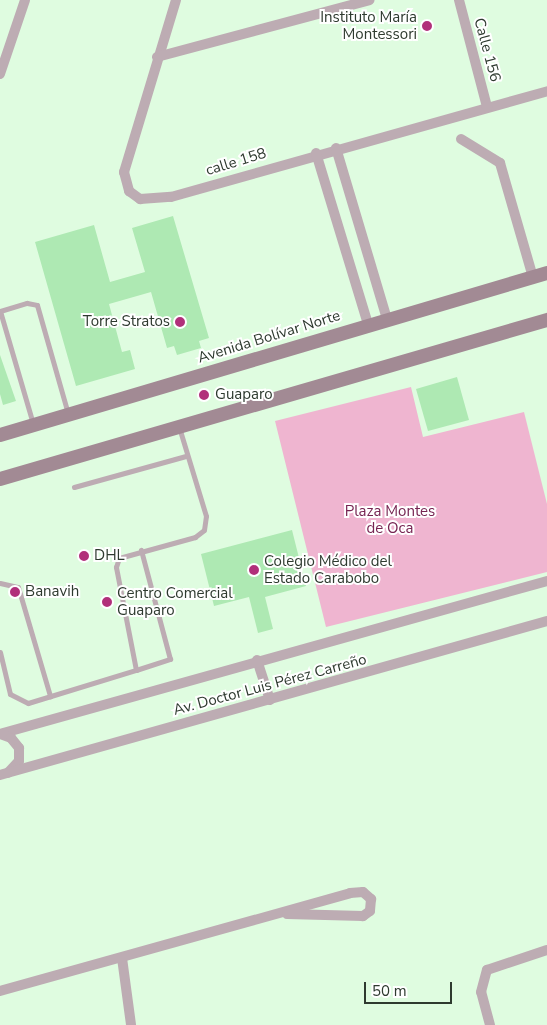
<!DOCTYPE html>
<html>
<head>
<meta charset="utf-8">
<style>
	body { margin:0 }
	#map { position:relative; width:547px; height:1025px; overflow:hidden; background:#dffce0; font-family:"Nunito Sans",sans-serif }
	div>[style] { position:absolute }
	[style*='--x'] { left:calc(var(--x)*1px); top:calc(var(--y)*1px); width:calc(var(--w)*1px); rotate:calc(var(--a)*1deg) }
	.green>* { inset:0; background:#efb5d0 }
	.building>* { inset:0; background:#aee9b3 }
	.service>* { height:5px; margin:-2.5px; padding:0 2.5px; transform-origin:2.5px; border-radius:2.5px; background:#bdacb3 }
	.minor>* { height:10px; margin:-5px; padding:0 5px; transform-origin:5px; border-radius:5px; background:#bdacb3 }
	.secondary>* { height:14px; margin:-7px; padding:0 7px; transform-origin:7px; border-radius:7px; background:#a28a94 }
	.dots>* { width:14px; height:14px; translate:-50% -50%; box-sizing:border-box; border:2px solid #fff; border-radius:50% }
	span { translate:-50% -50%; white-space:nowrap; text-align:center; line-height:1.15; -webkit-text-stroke:4px #fff; paint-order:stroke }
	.poi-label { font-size:15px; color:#2e3a2f }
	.right { translate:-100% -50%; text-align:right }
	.left { translate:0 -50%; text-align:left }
	.street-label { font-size:15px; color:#2e3a2f }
	.park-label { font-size:15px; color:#762452 }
	.scale { position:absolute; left:364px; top:982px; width:88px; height:22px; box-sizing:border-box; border:2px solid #2e3a2f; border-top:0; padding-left:6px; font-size:15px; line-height:18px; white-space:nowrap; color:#2e3a2f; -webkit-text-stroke:4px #fff; paint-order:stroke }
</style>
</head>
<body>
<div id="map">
	<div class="green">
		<div style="clip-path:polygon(411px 387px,423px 437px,524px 412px,547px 504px,547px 572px,326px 627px,275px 421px)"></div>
	</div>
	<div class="building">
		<div style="clip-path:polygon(173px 216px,209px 338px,199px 341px,201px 348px,177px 355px,174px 346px,167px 348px,151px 292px,109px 304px,122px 352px,130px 350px,135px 369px,76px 386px,35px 242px,94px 225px,110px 282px,145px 272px,132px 228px)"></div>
		<div style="clip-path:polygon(0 355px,16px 401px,3px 405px,0 394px)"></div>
		<div style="clip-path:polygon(457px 377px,469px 420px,428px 431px,416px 389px)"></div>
		<div style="clip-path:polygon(292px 530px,306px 586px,265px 597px,273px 629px,258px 633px,249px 597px,214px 606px,201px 554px)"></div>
	</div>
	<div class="service">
		<div style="--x:0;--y:311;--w:28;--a:-17"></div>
		<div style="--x:27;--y:303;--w:10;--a:11"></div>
		<div style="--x:37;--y:305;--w:113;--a:74.1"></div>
		<div style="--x:0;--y:311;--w:118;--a:73.7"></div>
		<div style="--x:74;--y:487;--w:116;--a:-15.5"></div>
		<div style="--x:0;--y:583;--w:18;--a:13"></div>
		<div style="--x:18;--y:587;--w:114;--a:73.6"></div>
		<div style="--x:0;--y:652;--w:43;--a:76.6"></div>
		<div style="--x:10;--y:694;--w:20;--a:27"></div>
		<div style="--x:28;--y:703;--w:113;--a:-17"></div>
		<div style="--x:136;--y:670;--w:105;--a:-101"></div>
		<div style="--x:116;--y:567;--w:9;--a:-72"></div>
		<div style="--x:119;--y:558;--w:79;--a:-15.4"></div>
		<div style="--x:195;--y:537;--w:11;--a:-38"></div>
		<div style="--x:204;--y:530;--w:14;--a:-82"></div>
		<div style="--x:206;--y:516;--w:93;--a:-106.9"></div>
		<div style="--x:136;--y:670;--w:36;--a:-18"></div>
		<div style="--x:170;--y:659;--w:113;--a:-104.9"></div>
	</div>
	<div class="minor">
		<div style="--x:176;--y:0;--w:180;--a:106.8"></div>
		<div style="--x:124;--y:172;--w:20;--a:75"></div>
		<div style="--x:129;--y:191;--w:14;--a:36"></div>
		<div style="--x:140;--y:199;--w:31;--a:-4"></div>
		<div style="--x:171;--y:197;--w:391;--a:-15.7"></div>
		<div style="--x:459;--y:0;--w:111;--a:75.3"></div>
		<div style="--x:157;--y:57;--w:220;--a:-15"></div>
		<div style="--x:0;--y:74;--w:78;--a:-71.3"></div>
		<div style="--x:461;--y:139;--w:46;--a:31.6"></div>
		<div style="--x:500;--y:163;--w:119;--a:73.9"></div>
		<div style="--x:336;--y:148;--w:178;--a:73.4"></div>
		<div style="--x:316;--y:153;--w:179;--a:73.1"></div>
		<div style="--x:257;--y:660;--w:42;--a:72"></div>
		<div style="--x:0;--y:734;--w:568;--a:-15.63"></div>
		<div style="--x:0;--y:734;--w:12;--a:20"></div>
		<div style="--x:11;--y:738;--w:13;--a:51"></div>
		<div style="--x:19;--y:748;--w:13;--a:90"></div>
		<div style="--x:19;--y:761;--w:16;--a:133"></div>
		<div style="--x:0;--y:775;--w:568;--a:-15.72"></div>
		<div style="--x:122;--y:958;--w:68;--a:82.3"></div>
		<div style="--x:0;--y:991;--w:363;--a:-15.6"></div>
		<div style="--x:350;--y:893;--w:13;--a:-4"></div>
		<div style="--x:363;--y:892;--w:11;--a:41"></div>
		<div style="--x:371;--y:899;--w:12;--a:95"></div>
		<div style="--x:370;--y:911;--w:9;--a:144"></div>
		<div style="--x:363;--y:916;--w:76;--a:-178.5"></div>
		<div style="--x:490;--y:1025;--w:34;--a:-105"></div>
		<div style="--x:481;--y:992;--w:23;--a:-75"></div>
		<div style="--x:487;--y:970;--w:63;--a:-18.4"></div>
	</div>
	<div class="secondary">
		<div style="--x:0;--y:435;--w:570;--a:-16.5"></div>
		<div style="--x:0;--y:479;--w:570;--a:-16.21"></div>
	</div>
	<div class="dots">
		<div style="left:427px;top:26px;background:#b12f7a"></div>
		<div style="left:180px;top:322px;background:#b12f7a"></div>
		<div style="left:204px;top:395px;background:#b12f7a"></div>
		<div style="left:84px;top:556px;background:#b12f7a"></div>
		<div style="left:254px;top:570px;background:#b12f7a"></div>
		<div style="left:15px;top:592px;background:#b12f7a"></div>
		<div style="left:107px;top:602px;background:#b12f7a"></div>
	</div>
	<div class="poi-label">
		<span class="right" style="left:417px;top:26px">Instituto María<br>Montessori</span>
		<span class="right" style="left:170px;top:322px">Torre Stratos</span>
		<span class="left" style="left:215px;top:395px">Guaparo</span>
		<span class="left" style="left:94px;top:556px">DHL</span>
		<span class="left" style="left:264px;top:570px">Colegio Médico del<br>Estado Carabobo</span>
		<span class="left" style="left:25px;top:592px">Banavih</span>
		<span class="left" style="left:117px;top:602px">Centro Comercial<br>Guaparo</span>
	</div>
	<div class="street-label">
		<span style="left:487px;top:50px;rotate:75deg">Calle 156</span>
		<span style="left:236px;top:162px;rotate:-17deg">calle 158</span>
		<span style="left:269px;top:337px;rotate:-17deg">Avenida Bolívar Norte</span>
		<span style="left:270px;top:685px;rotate:-15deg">Av. Doctor Luis Pérez Carreño</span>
	</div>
	<div class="park-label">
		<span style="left:390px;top:520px">Plaza Montes<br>de Oca</span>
	</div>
	<div class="scale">50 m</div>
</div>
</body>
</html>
